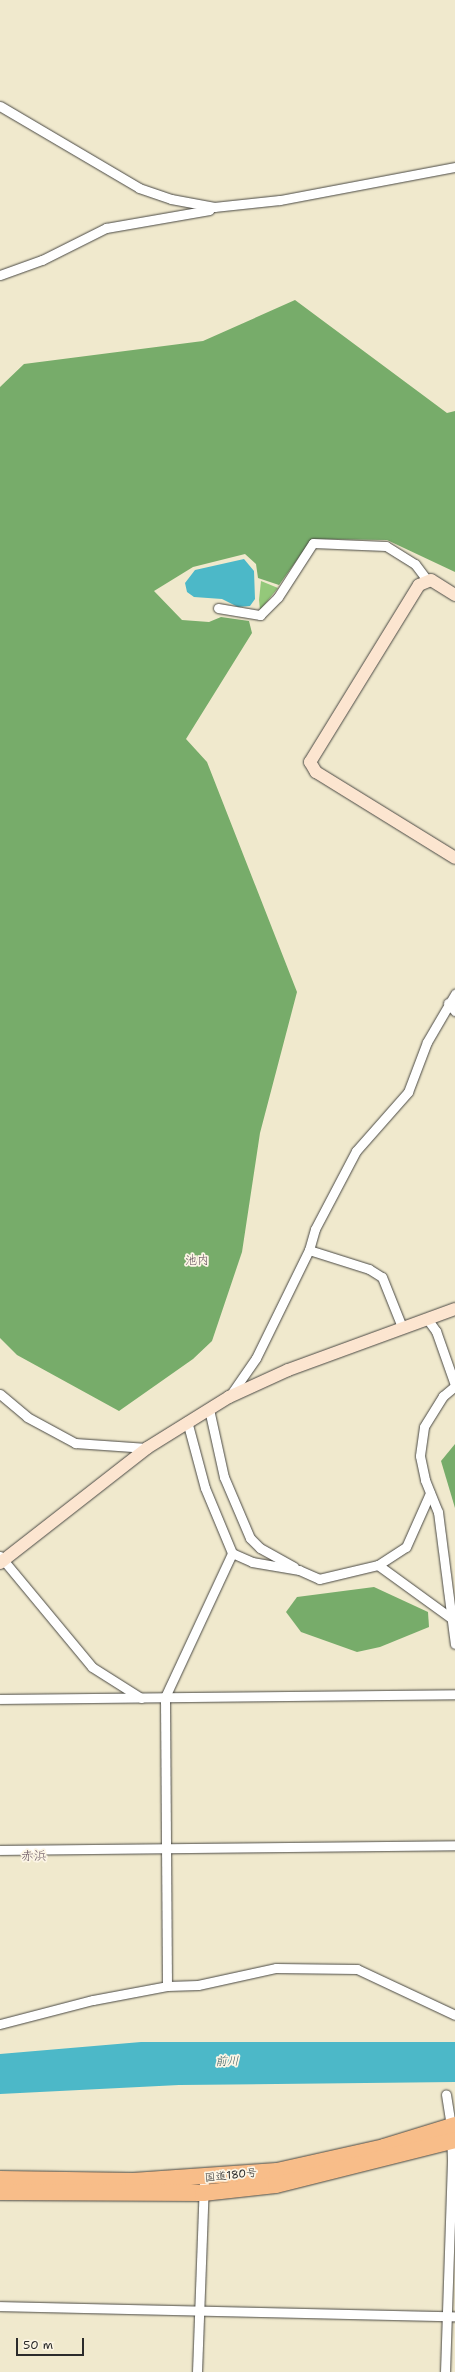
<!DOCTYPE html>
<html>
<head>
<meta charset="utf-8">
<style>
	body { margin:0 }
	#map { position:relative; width:455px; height:2372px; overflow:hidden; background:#f0e9cd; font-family:"Shantell Sans","Klee One",sans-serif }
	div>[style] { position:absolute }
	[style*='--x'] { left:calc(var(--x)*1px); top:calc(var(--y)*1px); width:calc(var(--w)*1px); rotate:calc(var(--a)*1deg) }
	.green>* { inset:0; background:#94c87a }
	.forest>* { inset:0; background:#77ac6a }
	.water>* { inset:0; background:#4cb8c8 }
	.roads { filter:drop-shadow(0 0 1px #494843) drop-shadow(0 0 1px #494843) }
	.street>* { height:9px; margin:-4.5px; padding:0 4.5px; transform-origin:4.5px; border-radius:4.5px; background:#fff }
	.secondary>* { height:12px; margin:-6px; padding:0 6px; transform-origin:6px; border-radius:6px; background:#fce5d0 }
	.highway>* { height:16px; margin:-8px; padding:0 8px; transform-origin:8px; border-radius:8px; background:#f8bd89 }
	span { translate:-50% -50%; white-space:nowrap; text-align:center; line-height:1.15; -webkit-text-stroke:3.5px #fcf5e5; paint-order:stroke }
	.street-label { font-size:11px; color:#2b2b2b }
	.neighbourhood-label { font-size:12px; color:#665460 }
	.water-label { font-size:12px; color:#375c62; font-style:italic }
	.quarter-label { font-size:13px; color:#665460 }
	.scale { position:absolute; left:16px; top:2338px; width:68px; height:18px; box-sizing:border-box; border:2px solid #2b2b2b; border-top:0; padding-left:5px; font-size:12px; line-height:14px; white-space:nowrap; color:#2b2b2b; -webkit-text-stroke:3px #fcf5e5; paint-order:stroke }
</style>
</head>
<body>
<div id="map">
	<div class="green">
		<div style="clip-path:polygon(261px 581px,278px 588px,260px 610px,259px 600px)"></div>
	</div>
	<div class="forest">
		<div style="clip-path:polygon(295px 300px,447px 413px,455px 411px,455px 572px,387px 540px,312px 539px,279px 585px,258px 578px,256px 564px,245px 554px,193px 567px,154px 591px,182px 620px,209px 622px,221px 617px,249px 621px,252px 633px,186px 739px,207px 762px,297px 992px,260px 1133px,242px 1252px,212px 1341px,193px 1359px,119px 1411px,17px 1355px,0 1338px,0 387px,24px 364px,203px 341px)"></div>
		<div style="clip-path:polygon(455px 1444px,455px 1508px,441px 1461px)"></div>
		<div style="clip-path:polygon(374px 1587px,428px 1612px,429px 1627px,380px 1647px,357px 1652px,301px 1632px,286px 1612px,297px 1597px)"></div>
	</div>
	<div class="water">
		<div style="clip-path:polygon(244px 559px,254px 571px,255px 599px,250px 606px,238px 607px,222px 599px,194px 597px,187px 592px,185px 583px,195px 570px)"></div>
		<div style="clip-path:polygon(141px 2042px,455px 2042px,455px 2082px,179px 2085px,0 2094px,0 2054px)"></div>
	</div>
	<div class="roads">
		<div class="street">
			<div style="--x:0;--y:106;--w:161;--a:30.5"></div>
			<div style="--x:139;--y:188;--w:34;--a:19"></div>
			<div style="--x:171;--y:199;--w:44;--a:10.5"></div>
			<div style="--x:214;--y:207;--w:66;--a:-6.1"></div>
			<div style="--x:280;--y:200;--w:178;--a:-10.7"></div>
			<div style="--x:0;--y:275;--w:45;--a:-19.7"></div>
			<div style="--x:42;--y:260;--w:72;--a:-26.6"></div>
			<div style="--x:106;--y:228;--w:105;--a:-9.9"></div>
			<div style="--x:218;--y:608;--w:43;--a:9.5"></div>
			<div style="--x:260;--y:615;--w:25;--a:-45"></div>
			<div style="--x:278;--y:597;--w:64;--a:-57.1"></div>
			<div style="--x:313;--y:543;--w:73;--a:2.4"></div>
			<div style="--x:386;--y:546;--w:34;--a:32"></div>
			<div style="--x:415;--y:564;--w:20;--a:53"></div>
			<div style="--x:448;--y:1003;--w:11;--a:49"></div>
			<div style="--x:309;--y:1250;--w:63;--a:17.6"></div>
			<div style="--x:369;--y:1269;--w:15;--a:32"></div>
			<div style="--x:382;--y:1277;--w:54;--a:68.2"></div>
			<div style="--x:428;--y:1320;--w:14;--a:54"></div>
			<div style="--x:436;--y:1331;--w:57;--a:70.6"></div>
			<div style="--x:455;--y:1386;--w:16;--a:140"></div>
			<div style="--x:443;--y:1396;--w:36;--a:122"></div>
			<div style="--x:424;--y:1427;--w:29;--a:98"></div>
			<div style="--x:420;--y:1456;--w:25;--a:78"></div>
			<div style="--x:425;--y:1480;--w:35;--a:68"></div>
			<div style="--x:438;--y:1512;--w:133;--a:82.7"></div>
			<div style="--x:0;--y:1394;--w:35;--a:40"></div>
			<div style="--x:27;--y:1417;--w:55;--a:28.4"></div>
			<div style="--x:75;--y:1443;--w:72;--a:4"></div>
			<div style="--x:229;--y:1397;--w:47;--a:-55.3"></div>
			<div style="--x:256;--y:1358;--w:120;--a:-63.9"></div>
			<div style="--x:309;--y:1250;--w:22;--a:-74"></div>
			<div style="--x:315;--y:1229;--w:88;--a:-62.3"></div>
			<div style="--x:356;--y:1151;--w:79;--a:-48.6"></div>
			<div style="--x:408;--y:1092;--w:53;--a:-69.2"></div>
			<div style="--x:427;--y:1042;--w:56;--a:-59.7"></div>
			<div style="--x:209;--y:1409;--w:70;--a:77.6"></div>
			<div style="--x:224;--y:1477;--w:66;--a:66.9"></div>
			<div style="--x:250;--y:1538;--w:14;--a:45"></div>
			<div style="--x:260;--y:1548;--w:39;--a:29"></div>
			<div style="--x:187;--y:1421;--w:69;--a:75"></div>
			<div style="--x:205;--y:1488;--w:70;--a:67.4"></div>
			<div style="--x:232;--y:1553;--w:22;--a:24"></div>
			<div style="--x:252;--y:1562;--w:48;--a:9.7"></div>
			<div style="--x:299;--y:1570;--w:22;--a:24"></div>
			<div style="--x:319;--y:1579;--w:61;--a:-13.3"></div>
			<div style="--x:378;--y:1565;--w:90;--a:36"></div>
			<div style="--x:0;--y:1556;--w:144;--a:50.3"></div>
			<div style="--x:92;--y:1667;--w:58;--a:32.3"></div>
			<div style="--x:378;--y:1565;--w:33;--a:-33"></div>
			<div style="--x:406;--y:1547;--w:59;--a:-66"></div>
			<div style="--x:0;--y:1699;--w:455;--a:-0.6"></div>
			<div style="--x:0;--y:1850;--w:455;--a:-0.6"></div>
			<div style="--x:167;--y:1986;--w:289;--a:-90.4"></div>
			<div style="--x:165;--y:1697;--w:159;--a:-65"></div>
			<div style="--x:0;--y:2024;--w:96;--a:-14.5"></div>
			<div style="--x:93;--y:2000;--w:75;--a:-10.7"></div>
			<div style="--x:167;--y:1986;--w:31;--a:-2"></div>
			<div style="--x:198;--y:1985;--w:80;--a:-12.3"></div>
			<div style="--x:276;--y:1968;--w:81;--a:0.7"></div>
			<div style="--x:357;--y:1969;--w:108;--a:25.1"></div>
			<div style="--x:0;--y:2306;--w:455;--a:1.3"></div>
			<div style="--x:197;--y:2372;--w:193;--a:-87.9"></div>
			<div style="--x:445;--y:2372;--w:213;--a:-88.1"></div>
			<div style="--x:452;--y:2159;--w:33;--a:-92"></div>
			<div style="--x:451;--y:2126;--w:32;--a:-99"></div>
		</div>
		<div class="secondary">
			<div style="--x:455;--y:595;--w:28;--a:-148"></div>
			<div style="--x:431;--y:580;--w:13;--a:157"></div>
			<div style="--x:419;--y:585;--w:208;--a:121.6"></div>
			<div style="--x:310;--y:762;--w:12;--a:59"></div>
			<div style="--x:316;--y:772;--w:163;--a:31.7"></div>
			<div style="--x:0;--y:1563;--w:187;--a:-38"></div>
			<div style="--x:147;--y:1448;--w:97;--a:-31.9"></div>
			<div style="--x:229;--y:1397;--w:65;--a:-24.6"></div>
			<div style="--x:288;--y:1370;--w:178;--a:-20.1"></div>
		</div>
		<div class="highway">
			<div style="--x:0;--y:2179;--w:133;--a:0.9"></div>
			<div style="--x:133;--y:2181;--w:144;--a:-4"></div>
			<div style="--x:277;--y:2171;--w:110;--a:-12.6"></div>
			<div style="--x:384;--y:2147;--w:74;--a:-17.2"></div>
			<div style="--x:0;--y:2192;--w:203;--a:0.3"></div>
			<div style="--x:203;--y:2193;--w:73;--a:-6.3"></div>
			<div style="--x:276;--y:2185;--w:185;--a:-14.1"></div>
		</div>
	</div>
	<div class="street-label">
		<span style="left:231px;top:2176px;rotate:-6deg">国道180号</span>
	</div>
	<div class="neighbourhood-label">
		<span style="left:197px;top:1261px">池内</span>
	</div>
	<div class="water-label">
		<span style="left:227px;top:2062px;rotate:-1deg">前川</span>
	</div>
	<div class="quarter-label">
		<span style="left:34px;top:1856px">赤浜</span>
	</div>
	<div class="scale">50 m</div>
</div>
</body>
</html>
